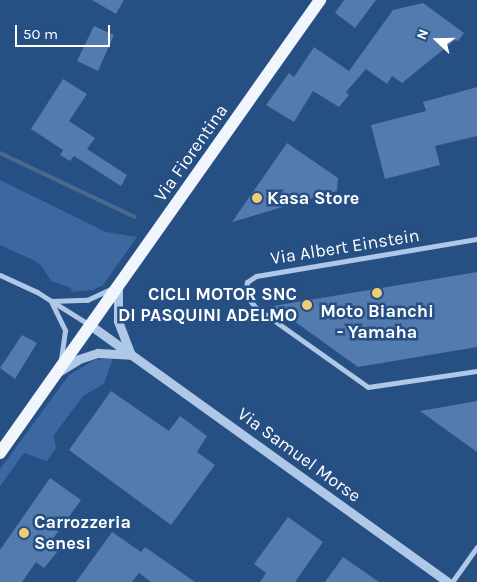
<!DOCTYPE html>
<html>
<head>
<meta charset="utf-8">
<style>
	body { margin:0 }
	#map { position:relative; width:477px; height:582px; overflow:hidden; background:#264f83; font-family:Karla,sans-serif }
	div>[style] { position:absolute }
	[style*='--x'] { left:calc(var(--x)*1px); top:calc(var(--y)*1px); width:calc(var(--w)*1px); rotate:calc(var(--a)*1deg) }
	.green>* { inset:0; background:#3b68a0 }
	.stream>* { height:4px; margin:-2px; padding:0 2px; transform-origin:2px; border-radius:2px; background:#4b688d }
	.building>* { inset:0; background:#537bad }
	.minor>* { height:5px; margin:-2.5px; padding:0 2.5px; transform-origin:2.5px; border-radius:2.5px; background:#afc8e7 }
	.tertiary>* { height:9px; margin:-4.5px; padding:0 4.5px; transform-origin:4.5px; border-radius:4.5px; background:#afc8e7 }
	.primary>* { height:12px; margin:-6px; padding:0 6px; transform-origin:6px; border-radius:6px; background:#f1f6fd }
	.dots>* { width:14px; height:14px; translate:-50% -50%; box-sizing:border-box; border:2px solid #264f83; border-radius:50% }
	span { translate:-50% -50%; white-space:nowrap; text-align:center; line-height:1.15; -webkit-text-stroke:5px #264f83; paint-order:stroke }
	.street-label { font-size:18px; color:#fff }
	.poi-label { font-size:18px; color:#fff; font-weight:700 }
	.left { translate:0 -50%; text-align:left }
	.right { translate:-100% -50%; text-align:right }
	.north { position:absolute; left:412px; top:15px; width:50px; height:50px; -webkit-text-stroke:4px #264f83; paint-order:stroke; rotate:291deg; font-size:14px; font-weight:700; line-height:20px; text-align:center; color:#fff }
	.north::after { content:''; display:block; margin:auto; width:18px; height:22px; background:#fff; clip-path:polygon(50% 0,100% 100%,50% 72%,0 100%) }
	.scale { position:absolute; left:15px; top:25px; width:95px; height:22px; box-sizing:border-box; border:2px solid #fff; border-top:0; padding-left:6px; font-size:15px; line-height:18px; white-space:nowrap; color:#fff; -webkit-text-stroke:4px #264f83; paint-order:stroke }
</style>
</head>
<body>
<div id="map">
	<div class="green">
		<div style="clip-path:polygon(0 180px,106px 232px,137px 237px,103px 285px,93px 290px,72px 292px,71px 288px,51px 281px,42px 266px,33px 260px,0 245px)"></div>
		<div style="clip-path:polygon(113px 358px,104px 384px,83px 396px,54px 435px,56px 448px,47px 461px,24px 453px,0 486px,0 469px,69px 375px,94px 360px)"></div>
	</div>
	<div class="stream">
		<div style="--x:0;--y:153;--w:149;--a:25.4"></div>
	</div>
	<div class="building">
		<div style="clip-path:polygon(92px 0,124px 0,116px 14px)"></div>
		<div style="clip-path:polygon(344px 0,376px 0,355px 28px,335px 13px)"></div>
		<div style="clip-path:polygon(423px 3px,464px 33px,458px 41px,455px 40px,402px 83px,392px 76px,387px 84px,366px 69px,346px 92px,349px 95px,339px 107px,313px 91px,294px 122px,266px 105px,289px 73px,294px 77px,314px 47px,349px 71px,393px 10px)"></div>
		<div style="clip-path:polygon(94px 26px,114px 35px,98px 71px,77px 61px)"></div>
		<div style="clip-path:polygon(63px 79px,87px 94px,69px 121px,95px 138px,87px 149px,127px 175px,121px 186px,74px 156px,70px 161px,60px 155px,63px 150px,31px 129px)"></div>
		<div style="clip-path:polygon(477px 87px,477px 136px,435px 146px,440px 165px,385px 179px,371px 125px,426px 111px,423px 102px)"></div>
		<div style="clip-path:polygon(287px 143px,338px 178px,337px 191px,232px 222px)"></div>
		<div style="clip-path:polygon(477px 272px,477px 347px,358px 367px,273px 306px)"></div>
		<div style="clip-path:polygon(22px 335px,37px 343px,15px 379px,0 368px)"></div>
		<div style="clip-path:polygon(111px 391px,169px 431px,180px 416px,207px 436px,197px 452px,215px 465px,171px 525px,69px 450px)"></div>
		<div style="clip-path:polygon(477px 401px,477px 452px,420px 411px)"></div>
		<div style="clip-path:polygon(50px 478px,81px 500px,49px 544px,58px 551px,44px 568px,36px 562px,22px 582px,0 582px,0 550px)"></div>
		<div style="clip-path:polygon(288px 517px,323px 542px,295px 582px,260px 582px,266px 573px,254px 564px)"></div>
		<div style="clip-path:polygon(112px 532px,141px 552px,145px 547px,195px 582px,151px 582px,139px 573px,132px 582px,76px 582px)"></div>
		<div style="clip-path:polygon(343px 557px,379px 582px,325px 582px)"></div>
	</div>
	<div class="minor">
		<div style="--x:477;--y:239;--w:224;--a:170.5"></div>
		<div style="--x:256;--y:276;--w:11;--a:146"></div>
		<div style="--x:247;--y:282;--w:12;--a:99"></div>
		<div style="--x:245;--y:294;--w:16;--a:52"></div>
		<div style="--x:255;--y:307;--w:138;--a:35.3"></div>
		<div style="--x:368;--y:387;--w:110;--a:-8.4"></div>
		<div style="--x:0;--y:275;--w:41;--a:24.7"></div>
		<div style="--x:37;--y:292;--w:62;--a:31.9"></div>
		<div style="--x:61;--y:359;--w:29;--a:-82"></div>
		<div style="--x:65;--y:330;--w:32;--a:-116"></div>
		<div style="--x:51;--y:301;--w:36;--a:-2"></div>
		<div style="--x:87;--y:300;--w:26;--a:-25"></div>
		<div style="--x:452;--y:582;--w:43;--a:-54.5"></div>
	</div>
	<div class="tertiary">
		<div style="--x:90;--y:325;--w:440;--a:35.7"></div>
		<div style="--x:60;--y:371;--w:22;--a:-32"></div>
		<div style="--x:79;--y:359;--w:20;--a:-18"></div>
		<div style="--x:98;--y:353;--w:33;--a:3"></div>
		<div style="--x:131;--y:355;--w:36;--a:-111"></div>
		<div style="--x:118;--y:321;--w:35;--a:-90"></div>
	</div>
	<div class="primary">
		<div style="--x:0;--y:453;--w:555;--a:-54.76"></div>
	</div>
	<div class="dots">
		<div style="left:257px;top:198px;background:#f0cc74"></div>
		<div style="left:377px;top:293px;background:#f0cc74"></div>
		<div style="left:307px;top:305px;background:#f0cc74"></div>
		<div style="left:24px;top:533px;background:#f0cc74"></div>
	</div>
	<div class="street-label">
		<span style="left:191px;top:153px;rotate:-55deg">Via Fiorentina</span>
		<span style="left:345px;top:247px;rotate:-9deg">Via Albert Einstein</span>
		<span style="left:299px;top:455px;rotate:36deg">Via Samuel Morse</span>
	</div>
	<div class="poi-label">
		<span class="left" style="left:267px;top:198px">Kasa Store</span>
		<span class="right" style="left:297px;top:305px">CICLI MOTOR SNC<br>DI PASQUINI ADELMO</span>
		<span style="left:377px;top:322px">Moto Bianchi<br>- Yamaha</span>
		<span class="left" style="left:34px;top:533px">Carrozzeria<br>Senesi</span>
	</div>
	<div class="north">N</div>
	<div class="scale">50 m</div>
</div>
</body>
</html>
